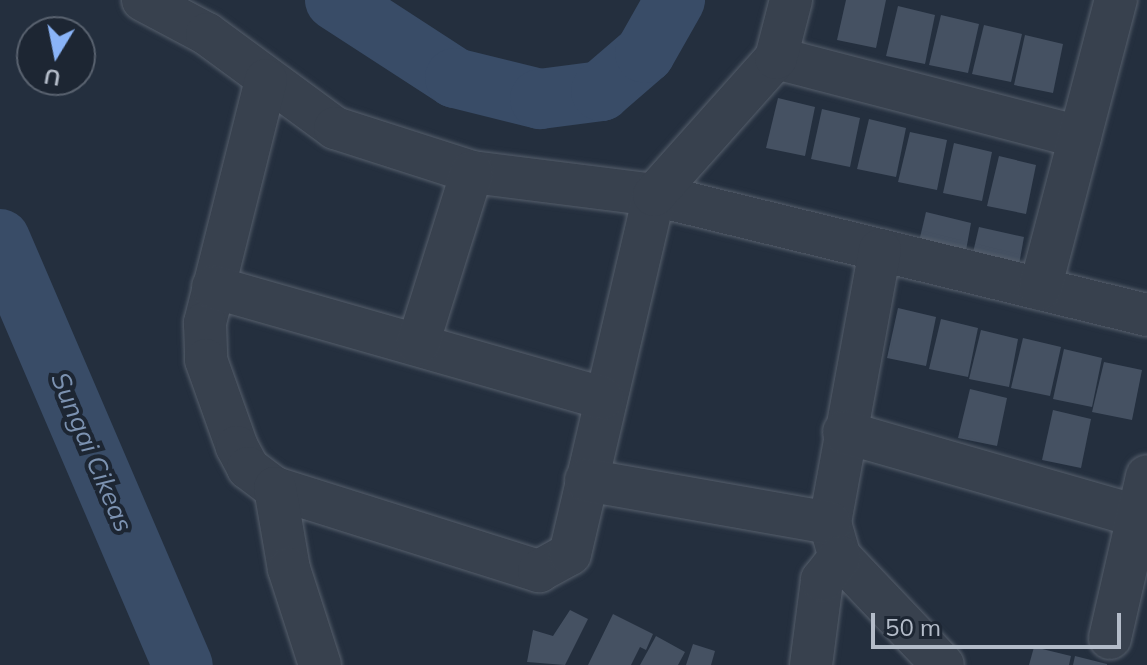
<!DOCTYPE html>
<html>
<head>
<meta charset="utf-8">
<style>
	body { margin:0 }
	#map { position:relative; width:1147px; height:665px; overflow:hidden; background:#242f3e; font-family:Mulish,sans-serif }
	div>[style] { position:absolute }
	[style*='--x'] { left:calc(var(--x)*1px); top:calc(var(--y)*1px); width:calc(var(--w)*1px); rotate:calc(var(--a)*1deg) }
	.river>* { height:60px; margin:-30px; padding:0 30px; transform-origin:30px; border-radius:30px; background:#394c67 }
	.building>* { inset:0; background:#455162 }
	.roads { filter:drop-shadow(0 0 2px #565f6c) drop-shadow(0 0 2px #565f6c) }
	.minor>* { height:42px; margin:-21px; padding:0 21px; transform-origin:21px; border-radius:21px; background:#38414e }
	span { translate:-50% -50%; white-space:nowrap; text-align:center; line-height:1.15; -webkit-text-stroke:8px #1d2633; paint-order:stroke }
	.water-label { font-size:26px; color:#7c92b1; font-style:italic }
	.north { position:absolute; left:16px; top:16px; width:80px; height:80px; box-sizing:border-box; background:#1d2633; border:2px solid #59626f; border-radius:50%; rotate:190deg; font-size:22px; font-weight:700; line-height:32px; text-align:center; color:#b4bcc9 }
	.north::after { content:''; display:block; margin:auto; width:28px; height:36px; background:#8ab4f8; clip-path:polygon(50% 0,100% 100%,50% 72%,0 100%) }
	.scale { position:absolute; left:871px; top:613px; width:250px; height:36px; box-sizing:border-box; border:4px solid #b4bcc9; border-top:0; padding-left:10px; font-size:24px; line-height:28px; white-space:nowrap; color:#b4bcc9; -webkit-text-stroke:6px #1d2633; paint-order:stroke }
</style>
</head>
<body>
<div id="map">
	<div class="river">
		<div style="--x:335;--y:0;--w:143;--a:33"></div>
		<div style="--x:455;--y:78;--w:88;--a:13.9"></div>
		<div style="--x:540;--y:99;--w:62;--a:-7.5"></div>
		<div style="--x:601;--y:91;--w:58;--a:-40.8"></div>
		<div style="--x:645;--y:53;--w:61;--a:-60.5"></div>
		<div style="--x:0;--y:239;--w:464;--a:66.8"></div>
	</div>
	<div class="building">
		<div style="clip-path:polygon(846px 0,886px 0,876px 48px,837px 40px)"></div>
		<div style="clip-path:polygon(898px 6px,935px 15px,925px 64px,886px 56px)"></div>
		<div style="clip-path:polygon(941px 15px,979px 24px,968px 73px,929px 65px)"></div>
		<div style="clip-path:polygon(984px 25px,1022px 34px,1011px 82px,972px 74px)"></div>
		<div style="clip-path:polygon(1025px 35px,1063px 44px,1053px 93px,1014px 85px)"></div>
		<div style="clip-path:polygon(778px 98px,815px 107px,805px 156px,766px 148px)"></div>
		<div style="clip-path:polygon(822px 109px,860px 118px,850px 167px,811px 159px)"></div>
		<div style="clip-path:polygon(869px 119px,906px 128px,896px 177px,857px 169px)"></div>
		<div style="clip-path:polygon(910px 132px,947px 140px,937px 190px,898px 182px)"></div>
		<div style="clip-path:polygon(954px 143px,992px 152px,982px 201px,943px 193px)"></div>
		<div style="clip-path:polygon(999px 156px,1036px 165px,1026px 214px,987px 206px)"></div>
		<div style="clip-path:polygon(926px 212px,971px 223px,965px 256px,918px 246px)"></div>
		<div style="clip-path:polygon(979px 227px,1024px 237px,1018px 270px,971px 261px)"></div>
		<div style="clip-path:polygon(898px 308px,936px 317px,926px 366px,887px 358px)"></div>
		<div style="clip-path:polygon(941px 319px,978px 328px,968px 377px,929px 369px)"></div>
		<div style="clip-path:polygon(981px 330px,1018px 339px,1009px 387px,969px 379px)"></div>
		<div style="clip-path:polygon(1023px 338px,1061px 347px,1050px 396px,1011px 388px)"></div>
		<div style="clip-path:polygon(1064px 349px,1102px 358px,1092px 407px,1053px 399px)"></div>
		<div style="clip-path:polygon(1104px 362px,1142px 370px,1132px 420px,1092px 412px)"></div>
		<div style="clip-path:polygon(970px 389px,1007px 398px,997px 446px,958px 438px)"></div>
		<div style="clip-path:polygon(1053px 410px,1091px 419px,1081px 468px,1042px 460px)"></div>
		<div style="clip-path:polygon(570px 610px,588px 619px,565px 665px,527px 662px,533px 630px,553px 636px)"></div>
		<div style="clip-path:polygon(613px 614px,653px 634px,646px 650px,640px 647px,631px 665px,588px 665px)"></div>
		<div style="clip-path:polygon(656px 636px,685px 652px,678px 665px,640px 665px)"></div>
		<div style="clip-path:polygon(693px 644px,715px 651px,711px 665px,686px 665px)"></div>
		<div style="clip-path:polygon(1034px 647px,1071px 656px,1069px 665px,1029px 665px)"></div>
		<div style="clip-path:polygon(1075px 656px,1107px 664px,1107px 665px,1073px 665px)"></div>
	</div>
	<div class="roads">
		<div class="minor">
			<div style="--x:143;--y:0;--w:72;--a:28"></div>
			<div style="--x:207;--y:34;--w:159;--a:36.3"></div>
			<div style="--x:335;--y:128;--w:144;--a:17.8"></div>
			<div style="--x:472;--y:172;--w:183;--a:7.2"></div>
			<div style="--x:654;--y:195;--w:507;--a:13.68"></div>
			<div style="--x:776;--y:58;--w:314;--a:14.6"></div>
			<div style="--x:266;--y:80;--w:251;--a:104.1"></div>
			<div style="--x:205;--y:323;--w:37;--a:88"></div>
			<div style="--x:206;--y:360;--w:92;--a:70.4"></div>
			<div style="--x:237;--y:447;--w:24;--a:62"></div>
			<div style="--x:248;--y:468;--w:34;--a:37"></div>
			<div style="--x:275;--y:488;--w:277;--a:17.5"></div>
			<div style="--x:539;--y:571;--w:35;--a:-29"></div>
			<div style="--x:570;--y:554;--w:369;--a:-76.8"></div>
			<div style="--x:654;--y:195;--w:183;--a:-48.3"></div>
			<div style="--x:776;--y:58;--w:60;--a:-75.5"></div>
			<div style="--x:880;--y:250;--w:278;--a:100.4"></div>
			<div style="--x:830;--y:523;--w:35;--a:74"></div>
			<div style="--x:840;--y:557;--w:149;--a:46.4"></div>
			<div style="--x:213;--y:287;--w:405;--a:15.9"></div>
			<div style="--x:1040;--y:289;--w:299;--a:-75.3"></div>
			<div style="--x:418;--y:344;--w:180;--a:-72.6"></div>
			<div style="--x:844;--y:432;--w:305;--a:16"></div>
			<div style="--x:586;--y:480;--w:248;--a:10"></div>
			<div style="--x:275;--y:488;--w:82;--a:80.2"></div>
			<div style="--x:289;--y:569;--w:101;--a:72.1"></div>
			<div style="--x:1110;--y:638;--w:166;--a:-77.1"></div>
			<div style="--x:811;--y:665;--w:86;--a:-82.6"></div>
			<div style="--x:822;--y:580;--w:29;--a:-52"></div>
		</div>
	</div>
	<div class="water-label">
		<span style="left:92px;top:452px;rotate:67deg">Sungai Cikeas</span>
	</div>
	<div class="north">U</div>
	<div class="scale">50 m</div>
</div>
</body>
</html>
